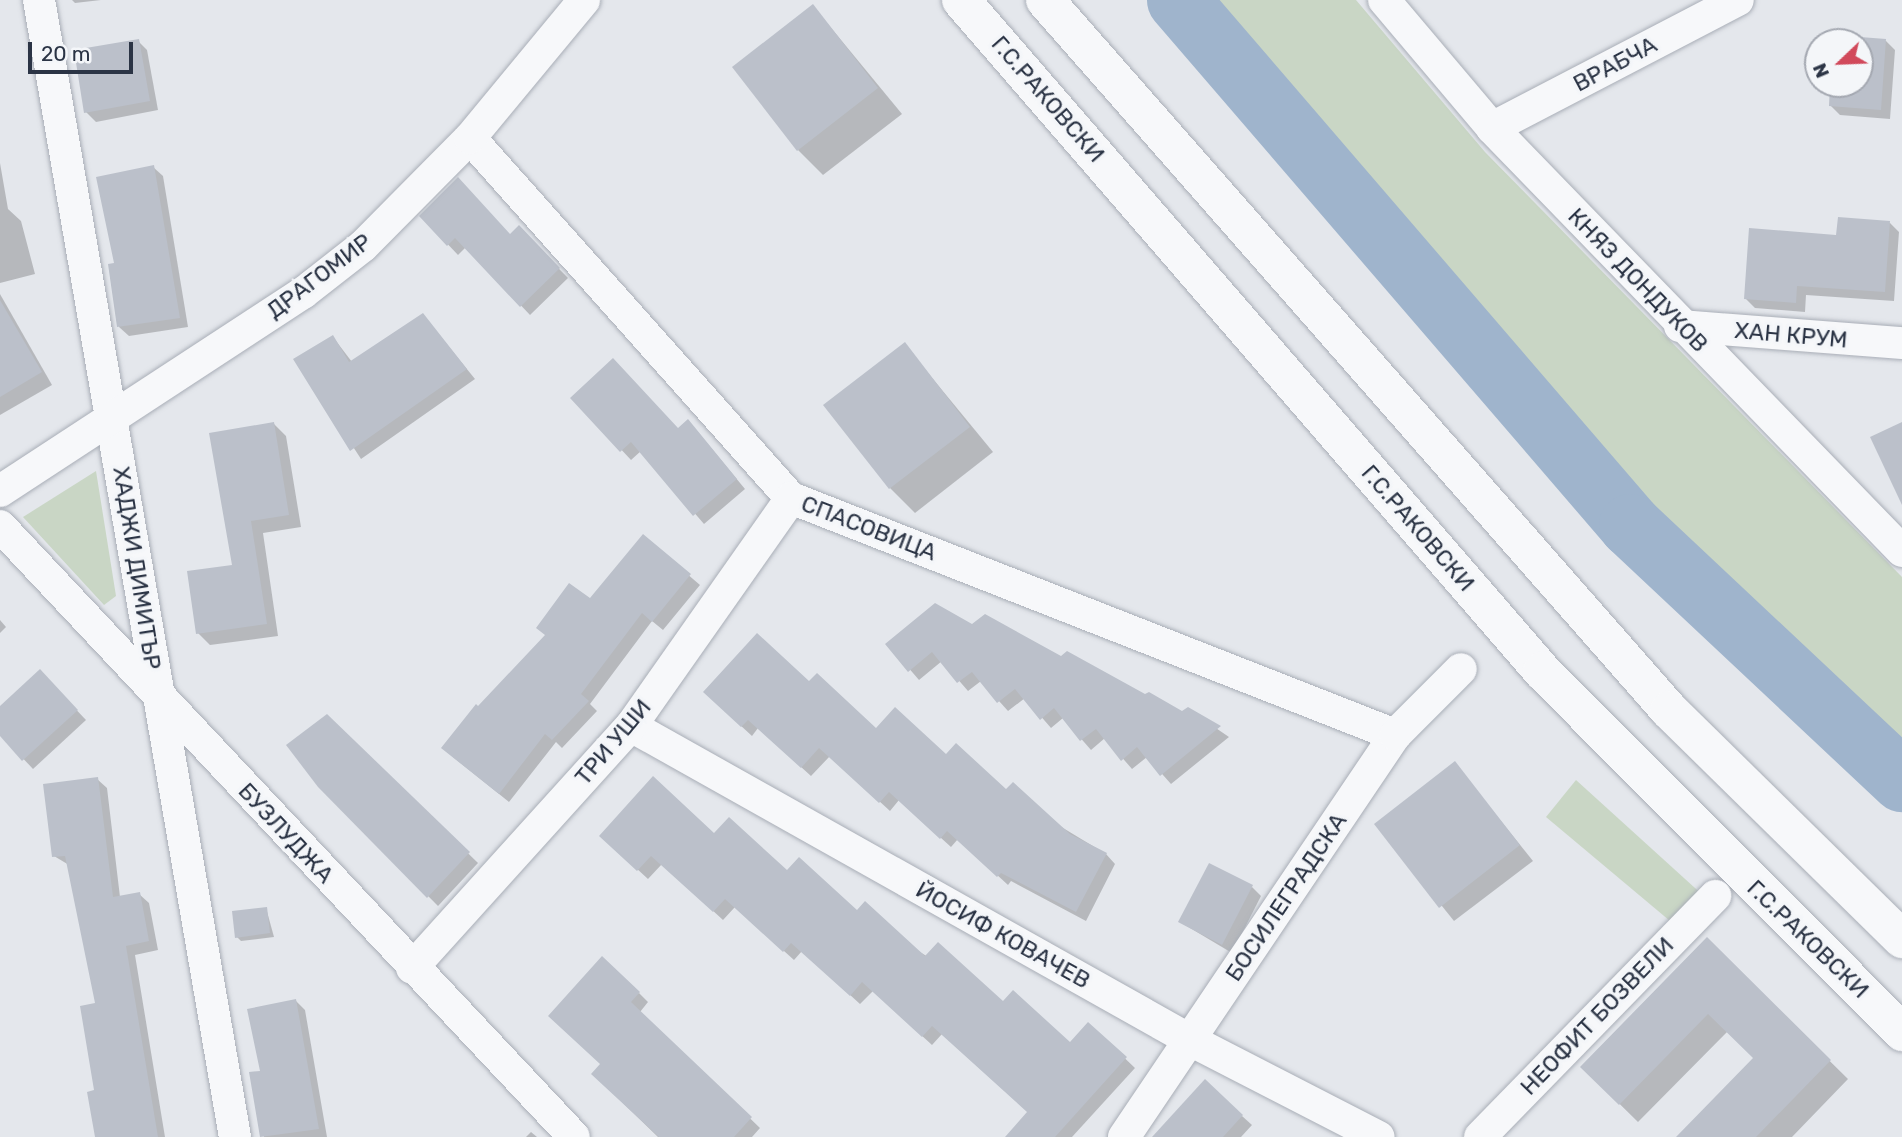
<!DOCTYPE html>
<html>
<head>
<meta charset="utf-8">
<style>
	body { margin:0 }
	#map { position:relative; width:1902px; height:1137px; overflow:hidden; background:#e4e7ec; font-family:Rubik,sans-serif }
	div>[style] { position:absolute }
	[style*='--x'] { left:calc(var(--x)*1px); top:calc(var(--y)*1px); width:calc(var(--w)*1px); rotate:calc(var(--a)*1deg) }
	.green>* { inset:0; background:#c9d6c5 }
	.shadow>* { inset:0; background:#0003 }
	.river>* { height:63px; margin:-31.5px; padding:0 31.5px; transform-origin:31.5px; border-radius:31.5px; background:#9fb4cc }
	.building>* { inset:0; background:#bbc0ca }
	.roads { filter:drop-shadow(0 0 2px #a9aeb7) drop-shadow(0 0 2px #a9aeb7) }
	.minor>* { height:32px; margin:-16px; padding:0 16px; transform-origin:16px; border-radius:16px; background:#f7f8fa }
	.tertiary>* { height:38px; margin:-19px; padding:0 19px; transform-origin:19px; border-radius:19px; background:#f7f8fa }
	span { translate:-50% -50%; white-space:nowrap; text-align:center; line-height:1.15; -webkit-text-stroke:7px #f4f6f9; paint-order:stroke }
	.street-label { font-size:23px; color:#2b3445 }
	.north { position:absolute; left:1804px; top:28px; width:70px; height:70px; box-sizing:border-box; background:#f4f6f9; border:2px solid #a4a8b1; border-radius:50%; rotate:247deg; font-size:19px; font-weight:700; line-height:28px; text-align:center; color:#2b3445 }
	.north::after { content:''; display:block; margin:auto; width:24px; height:32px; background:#d1495b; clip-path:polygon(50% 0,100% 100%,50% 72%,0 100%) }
	.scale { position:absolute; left:28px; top:42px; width:105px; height:32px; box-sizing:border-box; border:4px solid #2b3445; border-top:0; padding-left:9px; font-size:21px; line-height:24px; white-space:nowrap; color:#2b3445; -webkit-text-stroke:5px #f4f6f9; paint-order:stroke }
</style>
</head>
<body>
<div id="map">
	<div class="green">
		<div style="clip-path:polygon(1178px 0,1356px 0,1485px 152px,1902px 577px,1902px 781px,1630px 525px)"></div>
		<div style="clip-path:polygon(96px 471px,116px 596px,104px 605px,23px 517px)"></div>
		<div style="clip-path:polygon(1576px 780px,1706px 898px,1676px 926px,1546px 817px)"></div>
	</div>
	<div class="shadow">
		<div style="clip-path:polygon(72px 0,101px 0,75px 3px)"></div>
		<div style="clip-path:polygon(813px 6px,902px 114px,823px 175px,798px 150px)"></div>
		<div style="clip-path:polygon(138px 41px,147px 50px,158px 110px,96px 122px,86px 112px)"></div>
		<div style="clip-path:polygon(1886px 41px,1895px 50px,1890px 119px,1840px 115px,1830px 105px,1832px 84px,1860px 84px,1860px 42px,1835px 42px)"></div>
		<div style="clip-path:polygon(0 163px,8px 209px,21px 221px,35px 274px,0 283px)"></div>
		<div style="clip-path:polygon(153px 167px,163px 176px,188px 327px,129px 336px,119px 327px,116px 264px)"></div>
		<div style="clip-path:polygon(421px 216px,510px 236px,519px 228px,568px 278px,530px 315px,466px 247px,458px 255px)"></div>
		<div style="clip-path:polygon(1890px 223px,1899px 232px,1894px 301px,1806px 295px,1805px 312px,1755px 308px,1746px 299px,1838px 237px)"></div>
		<div style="clip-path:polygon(0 294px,52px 385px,0 415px)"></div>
		<div style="clip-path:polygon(423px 315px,475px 379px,361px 459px,296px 359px,333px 337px,352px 362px)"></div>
		<div style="clip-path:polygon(905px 345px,993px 452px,915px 513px,890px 488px)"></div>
		<div style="clip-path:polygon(573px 398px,678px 430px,697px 431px,745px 489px,704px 524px,641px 451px,631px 460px)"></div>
		<div style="clip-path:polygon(274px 424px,286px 436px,301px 527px,263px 533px,278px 636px,210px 645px,198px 633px,234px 566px)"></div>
		<div style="clip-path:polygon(643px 536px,700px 585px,663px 630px,652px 621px,590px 704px,597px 711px,562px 748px,556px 742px,509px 802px,453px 757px,479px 708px,590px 601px)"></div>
		<div style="clip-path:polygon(0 620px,6px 627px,0 633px)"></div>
		<div style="clip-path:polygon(972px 627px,1061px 658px,1182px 713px,1188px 709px,1229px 737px,1171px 784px,1147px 757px,1132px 769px,1105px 738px,1091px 750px,1063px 718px,1051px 728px,1025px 698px,1008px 711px,981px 681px,968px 691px,942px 661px,919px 680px,888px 644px)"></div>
		<div style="clip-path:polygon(49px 681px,86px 720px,33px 769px,0 734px,0 708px)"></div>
		<div style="clip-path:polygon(809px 683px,876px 730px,946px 757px,1106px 854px,1115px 864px,1086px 921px,1011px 881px,1008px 885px,958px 839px,951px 847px,899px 800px,890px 811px,830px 756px,811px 776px,758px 728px,752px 736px,714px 701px)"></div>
		<div style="clip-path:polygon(327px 716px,478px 863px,438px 906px,319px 786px)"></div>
		<div style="clip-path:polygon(1455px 764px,1533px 861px,1454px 921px,1376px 824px)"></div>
		<div style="clip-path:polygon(97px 779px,107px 788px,120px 897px,139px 894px,149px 903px,158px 950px,135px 955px,165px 1137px,96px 1137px,97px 1005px,69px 865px,54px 856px)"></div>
		<div style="clip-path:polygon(715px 835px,857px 913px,1070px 1045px,1089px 1024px,1135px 1068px,1072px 1137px,1007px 1137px,1029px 1113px,942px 1034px,932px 1045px,873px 991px,860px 1004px,802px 951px,794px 960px,735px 907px,723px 920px,662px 864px,648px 879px,611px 845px)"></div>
		<div style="clip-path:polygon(1252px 887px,1261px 896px,1232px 953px,1180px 922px)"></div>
		<div style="clip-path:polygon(266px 908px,274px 937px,241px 941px,237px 937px)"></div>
		<div style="clip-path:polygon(1707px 940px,1848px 1079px,1792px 1137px,1696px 1137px,1755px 1058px,1728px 1031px,1638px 1122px,1582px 1067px)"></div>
		<div style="clip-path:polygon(639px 993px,648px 1002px,640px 1012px,760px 1128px,752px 1137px,658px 1137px,593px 1074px,602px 1064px,559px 1025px)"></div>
		<div style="clip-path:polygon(295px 1000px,305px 1010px,327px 1137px,264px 1137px,251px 1074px,262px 1072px)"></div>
		<div style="clip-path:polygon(1242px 1116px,1252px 1125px,1241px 1137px,1155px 1137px)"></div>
		<div style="clip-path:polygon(531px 1132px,537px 1137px,526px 1137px)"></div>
	</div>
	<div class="river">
		<div style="--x:1178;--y:0;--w:693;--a:49.27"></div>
		<div style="--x:1630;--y:525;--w:373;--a:43.2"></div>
	</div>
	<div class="building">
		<div style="clip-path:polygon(813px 4px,878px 88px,797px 151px,732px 67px)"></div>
		<div style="clip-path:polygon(1834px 35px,1886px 39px,1881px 110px,1829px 106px,1830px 84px,1860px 84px,1860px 42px,1834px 42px)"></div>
		<div style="clip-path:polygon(139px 39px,150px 101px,84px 113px,74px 50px)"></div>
		<div style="clip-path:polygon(154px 165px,180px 318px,117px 327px,108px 264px,114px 263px,96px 177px)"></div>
		<div style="clip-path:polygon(458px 177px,510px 234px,519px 225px,560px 268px,520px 307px,455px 238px,447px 246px,419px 216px)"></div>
		<div style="clip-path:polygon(1838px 217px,1890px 221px,1885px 292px,1797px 286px,1796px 303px,1744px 299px,1749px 228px,1836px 235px)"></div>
		<div style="clip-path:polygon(0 300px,42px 372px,0 397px)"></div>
		<div style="clip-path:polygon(423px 313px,467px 369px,350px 451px,293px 359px,333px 335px,349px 362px)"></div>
		<div style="clip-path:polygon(905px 342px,970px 427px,889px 489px,823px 405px)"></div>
		<div style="clip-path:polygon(613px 358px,678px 428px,688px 419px,737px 479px,693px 516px,631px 442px,620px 452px,570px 398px)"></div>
		<div style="clip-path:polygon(274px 422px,289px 515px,251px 521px,267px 624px,196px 634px,187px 571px,232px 565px,209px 433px)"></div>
		<div style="clip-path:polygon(1902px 422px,1902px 505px,1870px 437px)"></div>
		<div style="clip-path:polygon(643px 534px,691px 574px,652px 622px,642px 613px,581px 694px,589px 701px,552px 740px,545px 734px,499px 794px,441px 748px,476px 704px,478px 706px,545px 635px,536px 628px,569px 583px,590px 598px)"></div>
		<div style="clip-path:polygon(935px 603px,972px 624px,985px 614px,1061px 656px,1067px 651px,1145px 694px,1149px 692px,1182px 711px,1188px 707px,1221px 726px,1160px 776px,1137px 747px,1121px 761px,1096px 729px,1080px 741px,1054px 708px,1040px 720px,1015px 689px,997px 703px,972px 672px,957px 683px,932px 652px,908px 672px,885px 644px)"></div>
		<div style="clip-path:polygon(757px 633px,809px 681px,817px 673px,876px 728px,895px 707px,946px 754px,956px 743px,1006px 789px,1013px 782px,1070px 834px,1107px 853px,1076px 912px,1001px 873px,997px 877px,947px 831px,940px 839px,889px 792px,879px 803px,819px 748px,801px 768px,748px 720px,741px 727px,703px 692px)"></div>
		<div style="clip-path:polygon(40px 669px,78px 710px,22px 761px,0 736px,0 706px)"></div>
		<div style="clip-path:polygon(327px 714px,470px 852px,427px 898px,318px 787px,286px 745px)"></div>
		<div style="clip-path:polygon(1455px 761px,1520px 845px,1439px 908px,1374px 824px)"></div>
		<div style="clip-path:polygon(653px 776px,714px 833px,729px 817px,787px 870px,799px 857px,857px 910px,865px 901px,925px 956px,938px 942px,1003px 1001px,1013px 990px,1070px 1042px,1088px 1022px,1127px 1057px,1055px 1137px,1005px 1137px,1027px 1112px,932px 1026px,922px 1037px,862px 982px,850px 996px,791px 943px,783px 952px,725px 899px,713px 912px,651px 856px,637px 871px,599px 836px)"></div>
		<div style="clip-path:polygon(98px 777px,113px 897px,140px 892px,149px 941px,126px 946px,158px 1137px,95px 1137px,87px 1092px,94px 1090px,80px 1006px,95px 1003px,65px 856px,52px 857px,43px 784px)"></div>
		<div style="clip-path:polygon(1209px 863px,1253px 885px,1222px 945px,1178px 922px)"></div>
		<div style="clip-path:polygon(267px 907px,270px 933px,235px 938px,232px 911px)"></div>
		<div style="clip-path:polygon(1707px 937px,1831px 1060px,1756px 1137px,1676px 1137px,1753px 1058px,1708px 1014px,1619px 1105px,1580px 1067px)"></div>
		<div style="clip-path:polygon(602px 956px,640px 992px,631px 1002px,752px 1117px,734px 1137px,659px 1137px,591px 1074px,600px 1064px,548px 1016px)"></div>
		<div style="clip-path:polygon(296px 999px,319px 1129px,260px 1137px,249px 1072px,260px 1071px,247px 1009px)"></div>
		<div style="clip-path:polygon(1205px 1079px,1243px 1115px,1223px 1137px,1152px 1137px)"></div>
	</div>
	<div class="roads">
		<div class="minor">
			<div style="--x:39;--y:0;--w:1154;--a:80.22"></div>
			<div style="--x:1384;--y:0;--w:167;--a:49.8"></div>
			<div style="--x:1492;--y:128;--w:589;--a:45.89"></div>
			<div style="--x:1492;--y:128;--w:277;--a:-27.5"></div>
			<div style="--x:470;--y:138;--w:482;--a:48.3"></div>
			<div style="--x:791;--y:498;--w:649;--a:21.42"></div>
			<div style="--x:1680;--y:326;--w:223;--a:4.4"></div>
			<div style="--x:0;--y:491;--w:362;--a:-33.2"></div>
			<div style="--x:303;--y:293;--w:76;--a:-38.1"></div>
			<div style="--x:363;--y:246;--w:152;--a:-45.3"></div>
			<div style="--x:470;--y:138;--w:179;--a:-50.4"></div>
			<div style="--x:0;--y:526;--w:838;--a:46.79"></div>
			<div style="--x:631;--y:726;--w:641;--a:29.32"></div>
			<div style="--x:1190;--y:1040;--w:212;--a:27.2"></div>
			<div style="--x:412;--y:968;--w:326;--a:-47.9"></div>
			<div style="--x:631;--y:726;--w:279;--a:-54.9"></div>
			<div style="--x:1124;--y:1137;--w:485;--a:-56"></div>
			<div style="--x:1395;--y:735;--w:93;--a:-45"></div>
			<div style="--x:1480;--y:1137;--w:337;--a:-45.7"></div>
		</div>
		<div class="tertiary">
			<div style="--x:961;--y:0;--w:888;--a:49.11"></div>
			<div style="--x:1542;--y:671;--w:510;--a:45.08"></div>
			<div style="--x:1045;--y:0;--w:945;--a:48.69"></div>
			<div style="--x:1669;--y:710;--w:327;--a:44.5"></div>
		</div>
	</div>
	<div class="street-label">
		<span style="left:1615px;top:64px;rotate:-28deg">ВРАБЧА</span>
		<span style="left:1048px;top:99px;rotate:49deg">Г.С.РАКОВСКИ</span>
		<span style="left:319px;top:276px;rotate:-37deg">ДРАГОМИР</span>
		<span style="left:1638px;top:280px;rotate:46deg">КНЯЗ ДОНДУКОВ</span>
		<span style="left:1791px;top:335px;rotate:5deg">ХАН КРУМ</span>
		<span style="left:869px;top:528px;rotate:21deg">СПАСОВИЦА</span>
		<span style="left:1418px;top:528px;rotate:49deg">Г.С.РАКОВСКИ</span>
		<span style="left:137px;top:568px;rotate:81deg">ХАДЖИ ДИМИТЪР</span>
		<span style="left:613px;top:742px;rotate:-50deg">ТРИ УШИ</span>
		<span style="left:286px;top:833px;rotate:47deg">БУЗЛУДЖА</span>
		<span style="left:1286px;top:897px;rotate:-56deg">БОСИЛЕГРАДСКА</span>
		<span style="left:1003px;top:935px;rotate:29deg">ЙОСИФ КОВАЧЕВ</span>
		<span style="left:1808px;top:939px;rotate:44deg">Г.С.РАКОВСКИ</span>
		<span style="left:1597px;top:1016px;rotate:-46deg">НЕОФИТ БОЗВЕЛИ</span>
	</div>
	<div class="north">N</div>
	<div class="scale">20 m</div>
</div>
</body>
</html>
